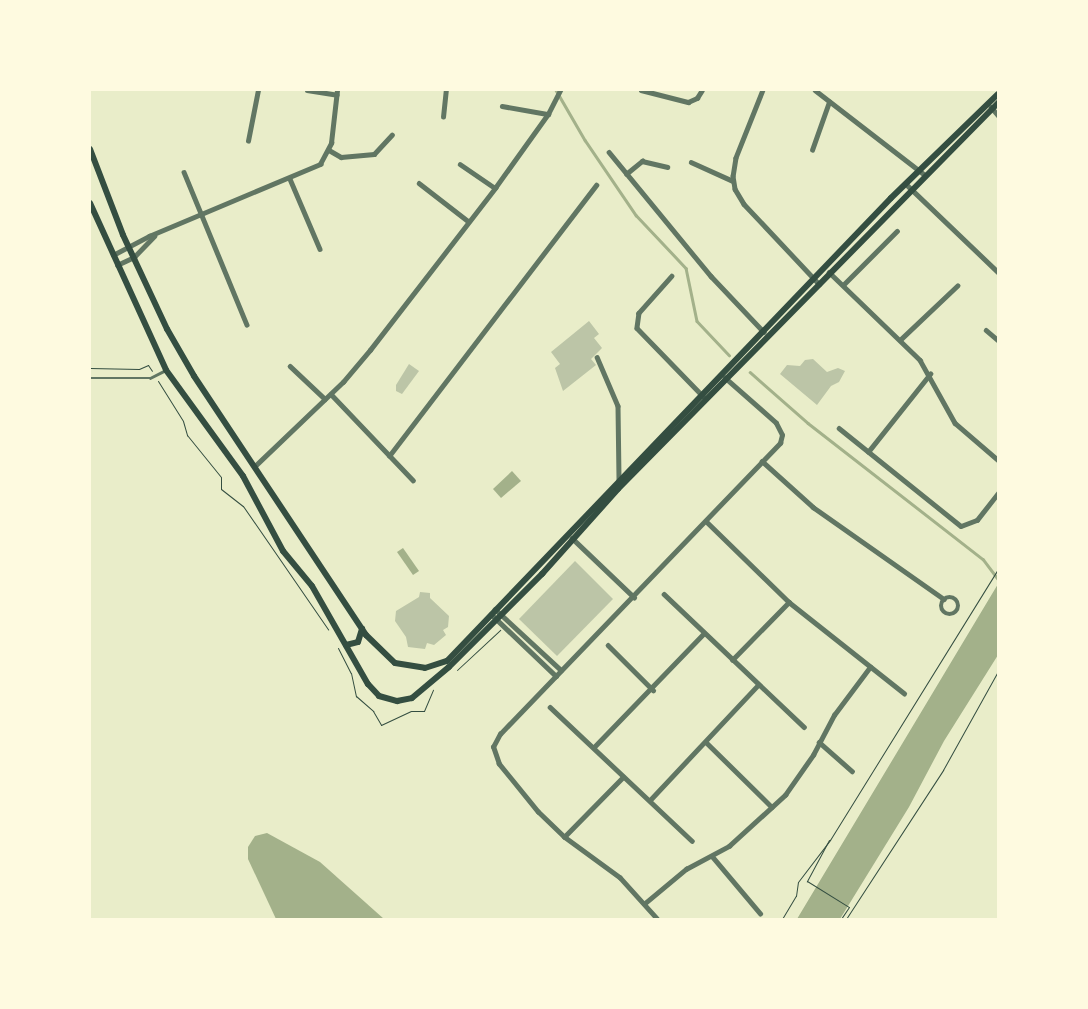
<!DOCTYPE html>
<html>
<head>
<meta charset="utf-8">
<style>
	body { margin:0 }
	#map { position:relative; width:1088px; height:1009px; overflow:hidden; background:#e9edc9; font-family:"Times New Roman",serif }
	div>[style] { position:absolute }
	[style*='--x'] { left:calc(var(--x)*1px); top:calc(var(--y)*1px); width:calc(var(--w)*1px); rotate:calc(var(--a)*1deg) }
	.water>* { inset:0; background:#a3b18a }
	.stream>* { height:2.5px; margin:-1.25px; padding:0 1.25px; transform-origin:1.25px; border-radius:1.25px; background:#a3b18a }
	.building>* { inset:0; background:#bcc5a7 }
	.path>* { height:1px; margin:-0.5px; padding:0 0.5px; transform-origin:0.5px; border-radius:0.5px; background:#344e41 }
	.service>* { height:2.5px; margin:-1.25px; padding:0 1.25px; transform-origin:1.25px; border-radius:1.25px; background:#617663 }
	.minor>* { height:4.5px; margin:-2.25px; padding:0 2.25px; transform-origin:2.25px; border-radius:2.25px; background:#617663 }
	.minor>.ring { margin:-2.25px; padding:0; box-sizing:content-box; background:none; border:4.5px solid #617663; border-radius:50% }
	.secondary>* { height:6px; margin:-3px; padding:0 3px; transform-origin:3px; border-radius:3px; background:#344e41 }
	span { translate:-50% -50%; white-space:nowrap; text-align:center; line-height:1.15; -webkit-text-stroke:4px #fefae0; paint-order:stroke }
	.frame { position:absolute; inset:0; border:91px solid #fefae0; pointer-events:none }
</style>
</head>
<body>
<div id="map">
	<div class="water">
		<div style="clip-path:polygon(512px 471px,521px 481px,501px 498px,493px 489px)"></div>
		<div style="clip-path:polygon(403px 548px,419px 571px,413px 575px,397px 552px)"></div>
		<div style="clip-path:polygon(998px 584px,998px 655px,944px 741px,909px 807px,840px 919px,797px 919px)"></div>
		<div style="clip-path:polygon(267px 833px,320px 862px,384px 919px,276px 919px,248px 859px,248px 847px,255px 836px)"></div>
	</div>
	<div class="stream">
		<div style="--x:556;--y:90;--w:58;--a:59.9"></div>
		<div style="--x:585;--y:140;--w:91;--a:55.8"></div>
		<div style="--x:636;--y:215;--w:73;--a:46.7"></div>
		<div style="--x:686;--y:268;--w:54;--a:78.3"></div>
		<div style="--x:697;--y:321;--w:47;--a:46.7"></div>
		<div style="--x:750;--y:372;--w:77;--a:41.3"></div>
		<div style="--x:808;--y:423;--w:222;--a:37.9"></div>
		<div style="--x:983;--y:559;--w:25;--a:53"></div>
	</div>
	<div class="building">
		<div style="clip-path:polygon(589px 321px,599px 334px,594px 338px,602px 348px,591px 359px,596px 365px,563px 391px,555px 368px,560px 364px,551px 352px)"></div>
		<div style="clip-path:polygon(813px 359px,827px 372px,838px 368px,845px 371px,839px 382px,831px 386px,817px 405px,780px 374px,787px 365px,800px 366px,805px 360px)"></div>
		<div style="clip-path:polygon(409px 364px,419px 371px,402px 394px,396px 391px,396px 385px)"></div>
		<div style="clip-path:polygon(575px 561px,613px 599px,557px 656px,519px 619px)"></div>
		<div style="clip-path:polygon(420px 592px,430px 593px,430px 598px,449px 616px,448px 627px,443px 630px,446px 635px,434px 645px,427px 643px,425px 649px,408px 647px,406px 637px,395px 621px,396px 611px,419px 597px)"></div>
	</div>
	<div class="path">
		<div style="--x:90;--y:368;--w:49;--a:1.2"></div>
		<div style="--x:139;--y:369;--w:10;--a:-24"></div>
		<div style="--x:148;--y:365;--w:7;--a:56"></div>
		<div style="--x:158;--y:381;--w:47;--a:58"></div>
		<div style="--x:183;--y:421;--w:15;--a:74"></div>
		<div style="--x:187;--y:435;--w:54;--a:51"></div>
		<div style="--x:221;--y:477;--w:12;--a:90"></div>
		<div style="--x:221;--y:489;--w:28;--a:38"></div>
		<div style="--x:243;--y:506;--w:150;--a:55.4"></div>
		<div style="--x:338;--y:648;--w:28;--a:63"></div>
		<div style="--x:351;--y:673;--w:24;--a:78"></div>
		<div style="--x:356;--y:696;--w:23;--a:41"></div>
		<div style="--x:373;--y:711;--w:16;--a:60"></div>
		<div style="--x:381;--y:725;--w:33;--a:-25"></div>
		<div style="--x:411;--y:711;--w:13;--a:0"></div>
		<div style="--x:424;--y:711;--w:23;--a:-67"></div>
		<div style="--x:457;--y:670;--w:59;--a:-42.9"></div>
		<div style="--x:829;--y:840;--w:47;--a:118.2"></div>
		<div style="--x:807;--y:881;--w:49;--a:31.8"></div>
		<div style="--x:849;--y:907;--w:14;--a:124"></div>
		<div style="--x:782;--y:919;--w:27;--a:-59"></div>
		<div style="--x:796;--y:896;--w:14;--a:-82"></div>
		<div style="--x:798;--y:882;--w:53;--a:-52.7"></div>
		<div style="--x:830;--y:840;--w:319;--a:-58.2"></div>
		<div style="--x:846;--y:919;--w:178;--a:-56.9"></div>
		<div style="--x:943;--y:770;--w:113;--a:-60.9"></div>
	</div>
	<div class="service">
		<div style="--x:90;--y:378;--w:60;--a:0"></div>
		<div style="--x:150;--y:378;--w:18;--a:-27"></div>
	</div>
	<div class="minor">
		<div style="--x:307;--y:90;--w:30;--a:9"></div>
		<div style="--x:641;--y:90;--w:49;--a:14.3"></div>
		<div style="--x:688;--y:102;--w:10;--a:-24"></div>
		<div style="--x:697;--y:98;--w:9;--a:-58"></div>
		<div style="--x:763;--y:90;--w:73;--a:111.7"></div>
		<div style="--x:736;--y:158;--w:18;--a:99"></div>
		<div style="--x:733;--y:176;--w:13;--a:81"></div>
		<div style="--x:735;--y:189;--w:17;--a:59"></div>
		<div style="--x:744;--y:204;--w:110;--a:46.8"></div>
		<div style="--x:815;--y:90;--w:139;--a:37.7"></div>
		<div style="--x:502;--y:106;--w:47;--a:9.9"></div>
		<div style="--x:991;--y:107;--w:11;--a:49"></div>
		<div style="--x:443;--y:117;--w:27;--a:-84"></div>
		<div style="--x:248;--y:141;--w:52;--a:-78.9"></div>
		<div style="--x:329;--y:150;--w:14;--a:30"></div>
		<div style="--x:341;--y:157;--w:33;--a:-5"></div>
		<div style="--x:374;--y:154;--w:26;--a:-47"></div>
		<div style="--x:812;--y:150;--w:51;--a:-70.5"></div>
		<div style="--x:609;--y:152;--w:161;--a:50.6"></div>
		<div style="--x:711;--y:276;--w:77;--a:46.6"></div>
		<div style="--x:691;--y:162;--w:46;--a:24.3"></div>
		<div style="--x:460;--y:164;--w:42;--a:34.4"></div>
		<div style="--x:184;--y:172;--w:165;--a:67.6"></div>
		<div style="--x:626;--y:174;--w:21;--a:-39"></div>
		<div style="--x:642;--y:161;--w:26;--a:13"></div>
		<div style="--x:290;--y:179;--w:76;--a:66.8"></div>
		<div style="--x:419;--y:183;--w:62;--a:37.8"></div>
		<div style="--x:907;--y:185;--w:126;--a:43.7"></div>
		<div style="--x:113;--y:255;--w:41;--a:-27.8"></div>
		<div style="--x:149;--y:236;--w:186;--a:-22.8"></div>
		<div style="--x:320;--y:164;--w:24;--a:-62"></div>
		<div style="--x:331;--y:143;--w:53;--a:-83.5"></div>
		<div style="--x:117;--y:265;--w:19;--a:-25"></div>
		<div style="--x:134;--y:257;--w:29;--a:-46"></div>
		<div style="--x:829;--y:272;--w:127;--a:44"></div>
		<div style="--x:920;--y:360;--w:72;--a:60.9"></div>
		<div style="--x:955;--y:423;--w:57;--a:40.7"></div>
		<div style="--x:672;--y:276;--w:50;--a:131.7"></div>
		<div style="--x:639;--y:313;--w:15;--a:98"></div>
		<div style="--x:637;--y:328;--w:95;--a:45.9"></div>
		<div style="--x:843;--y:285;--w:76;--a:-45"></div>
		<div style="--x:986;--y:330;--w:16;--a:40"></div>
		<div style="--x:900;--y:340;--w:79;--a:-43.5"></div>
		<div style="--x:597;--y:357;--w:53;--a:66.8"></div>
		<div style="--x:618;--y:406;--w:75;--a:89.2"></div>
		<div style="--x:290;--y:366;--w:48;--a:43.3"></div>
		<div style="--x:331;--y:394;--w:119;--a:46.4"></div>
		<div style="--x:839;--y:428;--w:156;--a:38.8"></div>
		<div style="--x:961;--y:526;--w:17;--a:-21"></div>
		<div style="--x:977;--y:520;--w:34;--a:-52"></div>
		<div style="--x:868;--y:452;--w:100;--a:-51.5"></div>
		<div style="--x:389;--y:456;--w:341;--a:-52.6"></div>
		<div style="--x:762;--y:461;--w:69;--a:42"></div>
		<div style="--x:813;--y:507;--w:160;--a:35.1"></div>
		<div style="--x:255;--y:466;--w:122;--a:-43.7"></div>
		<div style="--x:343;--y:382;--w:42;--a:-49.8"></div>
		<div style="--x:370;--y:350;--w:205;--a:-52.3"></div>
		<div style="--x:495;--y:188;--w:91;--a:-54.4"></div>
		<div style="--x:548;--y:114;--w:27;--a:-63"></div>
		<div style="--x:706;--y:521;--w:116;--a:44.3"></div>
		<div style="--x:789;--y:602;--w:147;--a:38.4"></div>
		<div style="--x:572;--y:538;--w:86;--a:43.6"></div>
		<div style="--x:664;--y:594;--w:193;--a:43.5"></div>
		<div class="ring" style="left:941px;top:597px;width:13.5px;height:13.5px"></div>
		<div style="--x:495;--y:609;--w:90;--a:42.7"></div>
		<div style="--x:491;--y:614;--w:90;--a:43.6"></div>
		<div style="--x:608;--y:645;--w:64;--a:45"></div>
		<div style="--x:732;--y:660;--w:81;--a:-45.5"></div>
		<div style="--x:550;--y:707;--w:195;--a:43.3"></div>
		<div style="--x:819;--y:742;--w:44;--a:41.3"></div>
		<div style="--x:707;--y:743;--w:91;--a:44.6"></div>
		<div style="--x:594;--y:747;--w:158;--a:-46"></div>
		<div style="--x:650;--y:800;--w:158;--a:-46.8"></div>
		<div style="--x:564;--y:837;--w:84;--a:-45.5"></div>
		<div style="--x:712;--y:856;--w:75;--a:49.9"></div>
		<div style="--x:644;--y:904;--w:55;--a:-39.8"></div>
		<div style="--x:686;--y:869;--w:49;--a:-28.1"></div>
		<div style="--x:729;--y:846;--w:76;--a:-42.3"></div>
		<div style="--x:785;--y:795;--w:49;--a:-55"></div>
		<div style="--x:813;--y:755;--w:45;--a:-62.3"></div>
		<div style="--x:834;--y:715;--w:60;--a:-53.1"></div>
		<div style="--x:657;--y:919;--w:55;--a:-132.1"></div>
		<div style="--x:620;--y:878;--w:69;--a:-143.8"></div>
		<div style="--x:564;--y:837;--w:36;--a:-136"></div>
		<div style="--x:538;--y:812;--w:62;--a:-129.1"></div>
		<div style="--x:499;--y:764;--w:18;--a:-109"></div>
		<div style="--x:493;--y:747;--w:15;--a:-62"></div>
		<div style="--x:500;--y:734;--w:404;--a:-46.1"></div>
		<div style="--x:780;--y:443;--w:8;--a:-76"></div>
		<div style="--x:782;--y:435;--w:13;--a:-117"></div>
		<div style="--x:776;--y:423;--w:68;--a:-138.6"></div>
	</div>
	<div class="secondary">
		<div style="--x:90;--y:149;--w:92;--a:69"></div>
		<div style="--x:123;--y:235;--w:104;--a:64.9"></div>
		<div style="--x:167;--y:329;--w:54;--a:60.1"></div>
		<div style="--x:194;--y:376;--w:311;--a:56.4"></div>
		<div style="--x:366;--y:635;--w:40;--a:44"></div>
		<div style="--x:395;--y:663;--w:30;--a:9"></div>
		<div style="--x:425;--y:668;--w:23;--a:-18"></div>
		<div style="--x:447;--y:661;--w:641;--a:-46.2"></div>
		<div style="--x:891;--y:198;--w:149;--a:-44.2"></div>
		<div style="--x:90;--y:203;--w:183;--a:65.5"></div>
		<div style="--x:166;--y:370;--w:131;--a:54"></div>
		<div style="--x:243;--y:476;--w:85;--a:61.9"></div>
		<div style="--x:283;--y:551;--w:45;--a:50.4"></div>
		<div style="--x:312;--y:586;--w:113;--a:60.3"></div>
		<div style="--x:368;--y:684;--w:16;--a:47"></div>
		<div style="--x:379;--y:696;--w:19;--a:16"></div>
		<div style="--x:397;--y:701;--w:15;--a:-11"></div>
		<div style="--x:412;--y:698;--w:48;--a:-40"></div>
		<div style="--x:449;--y:667;--w:132;--a:-45"></div>
		<div style="--x:542;--y:574;--w:114;--a:-48.2"></div>
		<div style="--x:618;--y:489;--w:542;--a:-45.45"></div>
		<div style="--x:346;--y:645;--w:12;--a:-14"></div>
		<div style="--x:358;--y:642;--w:14;--a:-73"></div>
	</div>
	<div class="frame"></div>
</div>
</body>
</html>
